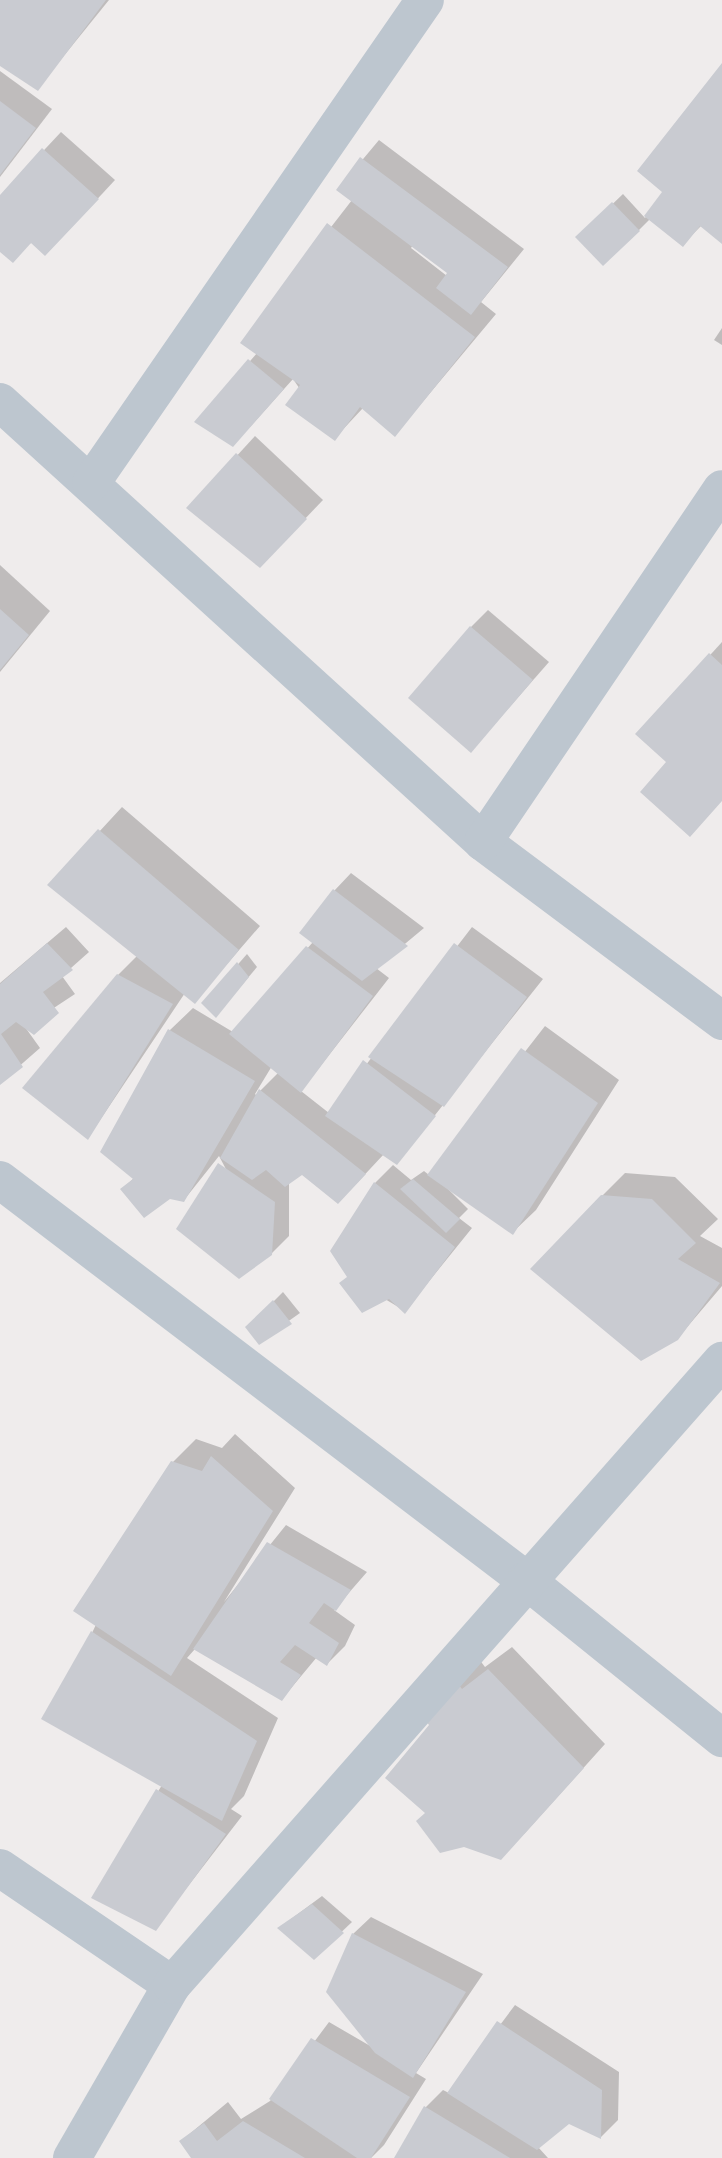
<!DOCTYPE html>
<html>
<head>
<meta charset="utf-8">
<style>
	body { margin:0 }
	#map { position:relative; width:722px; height:2158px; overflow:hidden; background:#efecec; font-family:"Nunito Sans",sans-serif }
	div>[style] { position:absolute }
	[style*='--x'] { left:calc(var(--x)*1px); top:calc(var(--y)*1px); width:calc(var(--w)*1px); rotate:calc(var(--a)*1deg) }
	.shadow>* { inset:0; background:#0003 }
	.building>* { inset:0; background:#c9cbd1 }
	.street>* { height:38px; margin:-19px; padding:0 19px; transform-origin:19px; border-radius:19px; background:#bdc6cf }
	span { translate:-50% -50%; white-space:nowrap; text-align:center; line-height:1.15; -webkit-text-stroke:5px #fff; paint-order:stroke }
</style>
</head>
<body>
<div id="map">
	<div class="shadow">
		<div style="clip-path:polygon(1px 0,109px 0,37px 89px,0 63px)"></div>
		<div style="clip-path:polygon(722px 66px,722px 241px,702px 225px,683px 244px,650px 219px,639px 230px,578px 237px,623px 194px,645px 218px,665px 191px)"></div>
		<div style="clip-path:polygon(0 71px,52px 109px,0 177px)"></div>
		<div style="clip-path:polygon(61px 132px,115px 180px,63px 236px,0 250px,0 197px)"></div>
		<div style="clip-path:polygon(evenodd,379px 140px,524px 249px,481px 302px,496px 314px,395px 435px,363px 408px,334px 439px,293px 379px,250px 427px,197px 422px,257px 353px,242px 342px,352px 200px,338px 189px,379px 140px,413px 245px,450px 272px,447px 276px,411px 248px,413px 245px)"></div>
		<div style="clip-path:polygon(722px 328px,722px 345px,714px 340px)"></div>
		<div style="clip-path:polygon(255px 436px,323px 500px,277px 548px,189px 508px)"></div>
		<div style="clip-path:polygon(0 565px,50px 611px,0 672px)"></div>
		<div style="clip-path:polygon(488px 610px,549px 662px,471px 751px,471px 627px)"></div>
		<div style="clip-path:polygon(722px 642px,722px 801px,638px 734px)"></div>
		<div style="clip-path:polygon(122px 807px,260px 926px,195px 1001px,185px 993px,88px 1138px,118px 975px,138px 955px,50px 885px)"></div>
		<div style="clip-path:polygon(evenodd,351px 873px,424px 928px,376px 968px,389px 978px,301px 1091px,329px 1113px,472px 927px,543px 979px,397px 1163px,384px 1154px,356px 1184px,302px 1172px,289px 1182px,289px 1236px,271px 1254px,219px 1156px,184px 1200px,122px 1189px,134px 1178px,170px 1030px,193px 1008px,233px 1032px,313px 942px,334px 891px,351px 873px,272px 1066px,279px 1072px,256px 1095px,255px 1094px,272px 1066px)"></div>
		<div style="clip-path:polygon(66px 927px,89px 952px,62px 976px,75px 994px,25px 1027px,40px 1048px,0 1083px,0 983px)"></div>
		<div style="clip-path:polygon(247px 954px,257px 967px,216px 1016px,204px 1003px)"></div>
		<div style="clip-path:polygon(545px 1026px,619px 1080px,536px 1210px,513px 1232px,443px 1184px,468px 1209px,459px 1218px,472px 1228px,405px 1311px,348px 1277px,332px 1251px,375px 1183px,393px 1165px,411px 1180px,424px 1171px,429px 1175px)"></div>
		<div style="clip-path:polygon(625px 1173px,675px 1177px,718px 1219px,700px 1236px,722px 1248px,722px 1286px,677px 1339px,602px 1196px)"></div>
		<div style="clip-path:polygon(283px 1292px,300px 1313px,259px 1342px,248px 1327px)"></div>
		<div style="clip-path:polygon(235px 1434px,295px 1488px,224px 1602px,286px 1525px,367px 1572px,334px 1610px,355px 1625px,345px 1646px,327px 1664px,317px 1657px,282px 1699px,195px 1649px,187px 1658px,278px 1718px,244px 1796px,231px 1809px,242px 1816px,155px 1929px,94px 1897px,162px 1785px,92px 1633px,173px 1462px,196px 1439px,222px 1448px)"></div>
		<div style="clip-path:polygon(512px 1647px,605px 1744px,524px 1834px,427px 1813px,431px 1725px,476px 1655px,485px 1667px)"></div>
		<div style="clip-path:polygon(322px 1896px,352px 1922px,314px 1958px,279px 1928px)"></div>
		<div style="clip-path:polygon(371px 1917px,483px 1974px,416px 2073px,426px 2079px,384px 2145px,371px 2158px,194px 2158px,181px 2141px,228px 2102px,241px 2119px,270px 2101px,329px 2022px,372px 2047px,353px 1934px)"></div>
		<div style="clip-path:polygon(515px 2005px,619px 2072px,618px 2120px,601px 2137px,569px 2121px,538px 2147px,548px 2158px,396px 2158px,426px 2107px,443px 2090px,449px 2093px)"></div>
	</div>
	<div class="building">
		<div style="clip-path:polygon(0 0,106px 0,38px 91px,0 66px)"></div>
		<div style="clip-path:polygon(722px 63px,722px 244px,700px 226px,683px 247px,644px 216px,662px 192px,637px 171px)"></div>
		<div style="clip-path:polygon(0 101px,36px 128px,0 175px)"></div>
		<div style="clip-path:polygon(42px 148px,99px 199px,45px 256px,31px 243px,13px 263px,0 252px,0 195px)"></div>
		<div style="clip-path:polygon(360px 157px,508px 267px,471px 315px,436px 288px,447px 273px,336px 190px)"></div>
		<div style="clip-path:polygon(612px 202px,640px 231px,603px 266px,575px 237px)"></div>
		<div style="clip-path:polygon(327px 223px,475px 337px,395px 437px,360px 407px,335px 441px,285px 405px,300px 385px,240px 343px)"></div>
		<div style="clip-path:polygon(248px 359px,284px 389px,233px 447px,194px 422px)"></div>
		<div style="clip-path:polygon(236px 453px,307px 519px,260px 568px,186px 508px)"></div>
		<div style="clip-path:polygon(0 609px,29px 635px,0 670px)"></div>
		<div style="clip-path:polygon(470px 626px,533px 680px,471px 753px,408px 698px)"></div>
		<div style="clip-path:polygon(709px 653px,722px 665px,722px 801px,690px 837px,640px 792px,666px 762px,635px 734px)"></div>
		<div style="clip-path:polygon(98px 829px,239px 950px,195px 1004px,47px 885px)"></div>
		<div style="clip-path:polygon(333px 889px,408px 946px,362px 981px,299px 933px)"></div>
		<div style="clip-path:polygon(47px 943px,73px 970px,43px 992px,59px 1013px,34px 1035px,16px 1022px,1px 1034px,23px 1067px,0 1085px,0 984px)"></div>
		<div style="clip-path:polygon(454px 943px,527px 997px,444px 1107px,368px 1057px)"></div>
		<div style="clip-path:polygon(306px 946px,373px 996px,301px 1093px,229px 1034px)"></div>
		<div style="clip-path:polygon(237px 962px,249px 977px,216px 1018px,201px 1003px)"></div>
		<div style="clip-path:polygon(117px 974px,173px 1004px,88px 1140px,22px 1088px)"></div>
		<div style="clip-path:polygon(168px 1029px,255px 1081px,184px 1202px,170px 1199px,144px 1218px,120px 1189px,133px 1179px,100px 1152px)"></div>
		<div style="clip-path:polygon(521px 1048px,598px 1103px,513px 1235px,427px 1175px)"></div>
		<div style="clip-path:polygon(363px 1060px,436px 1116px,397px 1165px,325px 1116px)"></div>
		<div style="clip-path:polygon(259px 1089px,366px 1174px,338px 1204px,302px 1175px,285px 1187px,266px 1170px,252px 1180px,220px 1158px)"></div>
		<div style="clip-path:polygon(218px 1163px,275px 1202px,272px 1255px,239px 1279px,176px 1229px)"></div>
		<div style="clip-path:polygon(413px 1179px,460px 1219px,446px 1233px,400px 1189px)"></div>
		<div style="clip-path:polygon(374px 1182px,455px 1247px,405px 1314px,389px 1299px,362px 1313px,339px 1283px,347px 1277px,330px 1251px)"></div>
		<div style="clip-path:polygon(601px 1195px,652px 1199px,696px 1243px,678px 1259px,720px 1283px,678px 1340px,641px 1361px,530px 1269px)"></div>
		<div style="clip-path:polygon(273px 1300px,292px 1324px,259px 1345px,245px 1327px)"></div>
		<div style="clip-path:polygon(211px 1456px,273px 1511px,171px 1676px,73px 1611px,171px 1461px,202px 1471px)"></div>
		<div style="clip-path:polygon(267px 1542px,351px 1590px,336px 1611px,324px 1603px,309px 1623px,339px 1643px,327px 1666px,295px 1645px,280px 1662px,301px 1675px,282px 1701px,193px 1649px)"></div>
		<div style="clip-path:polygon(91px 1631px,257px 1741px,222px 1821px,41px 1719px)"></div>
		<div style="clip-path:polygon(488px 1669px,584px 1768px,501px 1860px,464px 1847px,440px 1853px,416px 1821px,425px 1813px,385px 1778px,429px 1725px,419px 1712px,452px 1676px,462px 1689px)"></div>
		<div style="clip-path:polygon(156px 1789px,226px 1834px,156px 1931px,91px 1898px)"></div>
		<div style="clip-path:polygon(312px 1904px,344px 1933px,314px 1960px,277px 1928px)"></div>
		<div style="clip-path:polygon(352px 1933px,466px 1992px,413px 2078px,375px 2053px,326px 1992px)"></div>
		<div style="clip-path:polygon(497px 2021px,602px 2090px,601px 2139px,569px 2124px,537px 2150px,447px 2093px)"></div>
		<div style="clip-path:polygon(311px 2038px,410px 2097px,371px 2158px,357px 2158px,269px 2099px)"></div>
		<div style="clip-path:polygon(424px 2106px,510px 2158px,394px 2158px)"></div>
		<div style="clip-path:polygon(243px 2121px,305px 2158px,191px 2158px,179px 2141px,204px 2123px,217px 2141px)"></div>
	</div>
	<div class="street">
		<div style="--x:0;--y:402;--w:653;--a:42.33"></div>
		<div style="--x:483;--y:842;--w:299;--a:36.8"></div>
		<div style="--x:91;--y:483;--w:587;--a:-55.34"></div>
		<div style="--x:483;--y:842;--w:426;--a:-55.9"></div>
		<div style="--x:0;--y:1180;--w:661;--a:37.25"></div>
		<div style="--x:526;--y:1580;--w:252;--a:38.9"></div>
		<div style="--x:0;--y:1868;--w:208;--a:34.2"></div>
		<div style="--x:72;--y:2158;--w:200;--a:-60"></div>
		<div style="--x:172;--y:1985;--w:832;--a:-48.61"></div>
	</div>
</div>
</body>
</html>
